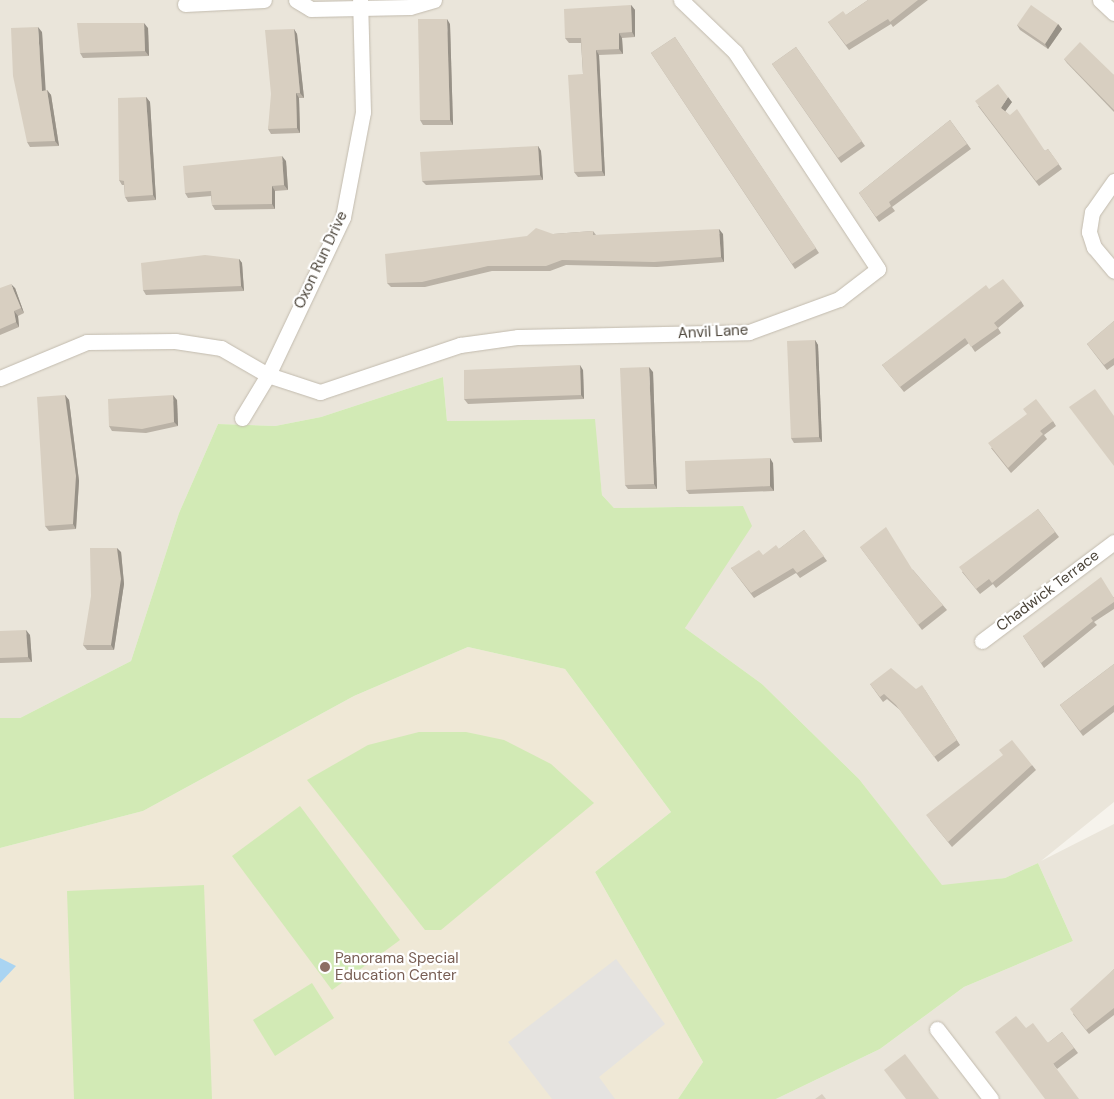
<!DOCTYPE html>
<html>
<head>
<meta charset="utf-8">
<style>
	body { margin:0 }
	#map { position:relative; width:1114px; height:1099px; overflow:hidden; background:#f6f3ec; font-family:"DM Sans",sans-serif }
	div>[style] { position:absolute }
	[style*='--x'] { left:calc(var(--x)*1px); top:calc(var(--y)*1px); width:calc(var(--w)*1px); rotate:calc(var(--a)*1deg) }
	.residential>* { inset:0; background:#eae5da }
	.education>* { inset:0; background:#efe8d6 }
	.green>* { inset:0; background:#d2eab5 }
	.parking>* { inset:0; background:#e5e3e0 }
	.water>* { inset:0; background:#a9d4f2 }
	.roads { filter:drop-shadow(0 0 1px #c2bbae) drop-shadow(0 0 1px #c2bbae) }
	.minor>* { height:15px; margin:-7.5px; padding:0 7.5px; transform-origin:7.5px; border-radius:7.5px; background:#fff }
	.wall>* { inset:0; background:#bab2a6 }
	.shaded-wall>* { inset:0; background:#979187 }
	.building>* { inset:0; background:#d8cfc1 }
	.dots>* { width:14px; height:14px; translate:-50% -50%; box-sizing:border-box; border:2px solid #fff; border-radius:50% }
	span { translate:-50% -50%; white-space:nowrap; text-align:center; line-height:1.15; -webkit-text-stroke:4.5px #fff; paint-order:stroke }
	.street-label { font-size:15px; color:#4b4439 }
	.education-label { font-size:15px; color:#785e54 }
	.left { translate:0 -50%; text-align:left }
</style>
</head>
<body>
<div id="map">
	<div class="residential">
		<div style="clip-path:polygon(0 0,1114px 0,1114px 802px,1041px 861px,1114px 824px,1114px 1099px,776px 1099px,880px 1049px,964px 987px,1073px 941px,1038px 863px,1005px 878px,942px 886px,859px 779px,762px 684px,685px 628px,743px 506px,614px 508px,602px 495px,594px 419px,447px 421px,443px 377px,321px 417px,275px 426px,218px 424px,179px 513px,131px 661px,20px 718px,0 718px)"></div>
	</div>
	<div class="education">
		<div style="clip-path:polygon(468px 647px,565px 669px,671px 812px,595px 872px,703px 1062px,678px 1099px,0 1099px,0 848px,143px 811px,354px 696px)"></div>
	</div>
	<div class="green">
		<div style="clip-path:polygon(443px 377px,447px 421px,595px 419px,602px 495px,614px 508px,743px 506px,752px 526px,685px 628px,762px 684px,859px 779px,942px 885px,1005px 878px,1038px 863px,1073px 941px,964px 987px,880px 1049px,776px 1099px,678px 1099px,703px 1062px,595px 872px,671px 812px,565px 669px,468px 647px,354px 696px,143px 811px,0 848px,0 718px,20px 718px,131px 661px,179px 513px,218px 424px,275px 426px,321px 417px)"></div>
		<div style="clip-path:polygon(419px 732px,466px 732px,504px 740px,551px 764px,594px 803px,441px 930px,425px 930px,307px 780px,368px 745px)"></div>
		<div style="clip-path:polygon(300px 806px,400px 940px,332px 990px,232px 856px)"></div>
		<div style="clip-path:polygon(204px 885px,212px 1099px,74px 1099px,67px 891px)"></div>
		<div style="clip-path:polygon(312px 983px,334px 1018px,275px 1056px,253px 1020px)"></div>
	</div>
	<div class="parking">
		<div style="clip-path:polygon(616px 959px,665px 1024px,599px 1077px,615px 1099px,552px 1099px,508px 1042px)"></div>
	</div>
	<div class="water">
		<div style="clip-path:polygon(0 958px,16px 966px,0 983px)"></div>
	</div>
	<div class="roads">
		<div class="minor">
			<div style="--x:296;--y:0;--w:17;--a:31"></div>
			<div style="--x:311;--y:9;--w:99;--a:-1.2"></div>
			<div style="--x:410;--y:7;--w:25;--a:-16"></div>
			<div style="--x:1100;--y:0;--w:19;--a:43"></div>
			<div style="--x:185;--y:4;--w:79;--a:-2.9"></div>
			<div style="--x:1114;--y:181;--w:38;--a:125"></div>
			<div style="--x:1092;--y:212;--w:20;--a:99"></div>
			<div style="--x:1089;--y:232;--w:16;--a:72"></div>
			<div style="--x:1094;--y:247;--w:31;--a:50"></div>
			<div style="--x:0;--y:378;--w:94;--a:-22.5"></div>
			<div style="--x:87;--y:342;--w:88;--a:-0.7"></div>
			<div style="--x:175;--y:341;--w:47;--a:8.7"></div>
			<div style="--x:221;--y:348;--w:54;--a:29.9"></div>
			<div style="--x:268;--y:375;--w:55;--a:18.1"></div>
			<div style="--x:320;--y:392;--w:148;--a:-18.6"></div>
			<div style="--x:460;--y:345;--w:59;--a:-7.9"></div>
			<div style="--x:518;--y:337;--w:231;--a:-1.2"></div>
			<div style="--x:749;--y:332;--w:96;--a:-20.1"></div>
			<div style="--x:839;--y:299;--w:49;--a:-37.6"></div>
			<div style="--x:878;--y:269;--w:260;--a:-123.4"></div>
			<div style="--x:735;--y:52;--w:75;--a:-136.1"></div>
			<div style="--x:242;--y:418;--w:50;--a:-58.8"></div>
			<div style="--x:268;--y:375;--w:175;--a:-64.6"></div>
			<div style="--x:343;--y:217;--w:107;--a:-79.2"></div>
			<div style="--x:363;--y:112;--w:112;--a:-91.5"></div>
			<div style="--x:982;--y:641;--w:165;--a:-36.9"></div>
			<div style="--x:937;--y:1029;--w:88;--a:52.4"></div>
		</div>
	</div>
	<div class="wall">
		<div style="clip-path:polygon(868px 0,928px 0,893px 27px,891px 24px,849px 50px,828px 22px,846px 15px)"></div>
		<div style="clip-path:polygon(631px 5px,635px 10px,635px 37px,622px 38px,623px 54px,599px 55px,605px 176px,578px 177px,574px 172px,583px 74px,581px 43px,569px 43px,565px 38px)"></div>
		<div style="clip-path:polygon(450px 24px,453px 125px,423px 125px,420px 120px)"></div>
		<div style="clip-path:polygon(1058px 24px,1062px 29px,1048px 49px,1020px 30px,1017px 25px)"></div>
		<div style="clip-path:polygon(148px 28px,149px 56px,83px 58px,80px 53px)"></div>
		<div style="clip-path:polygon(294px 29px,297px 34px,304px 98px,299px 98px,300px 133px,271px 134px,268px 129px)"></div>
		<div style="clip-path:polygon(42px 32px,45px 90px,47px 90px,51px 95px,59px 146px,30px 147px,27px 142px)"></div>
		<div style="clip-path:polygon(675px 37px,819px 253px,795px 269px,651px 53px)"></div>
		<div style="clip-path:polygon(796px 47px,865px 146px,841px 163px,772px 64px)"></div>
		<div style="clip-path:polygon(1064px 59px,1114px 75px,1114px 112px,1067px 63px)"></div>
		<div style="clip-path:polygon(146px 97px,150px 102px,156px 200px,128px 202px,125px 197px,124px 185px,122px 185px,119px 180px)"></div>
		<div style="clip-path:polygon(1012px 102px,1005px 111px,1045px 151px,1048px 149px,1062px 169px,1039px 186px,978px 106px)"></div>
		<div style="clip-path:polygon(950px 120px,971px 149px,892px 207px,895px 211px,879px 222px,859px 193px)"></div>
		<div style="clip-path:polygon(538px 146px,541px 151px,543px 180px,426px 185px,422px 181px)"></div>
		<div style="clip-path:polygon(286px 161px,288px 190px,275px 191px,275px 209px,215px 210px,212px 205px,211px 196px,188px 198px,185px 193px)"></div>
		<div style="clip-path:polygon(593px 231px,596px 235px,723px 234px,724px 262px,657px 267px,566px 265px,550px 271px,492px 271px,425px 287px,391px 287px,387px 283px,553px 234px)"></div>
		<div style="clip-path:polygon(239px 259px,242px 263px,244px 291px,146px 295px,143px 290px)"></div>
		<div style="clip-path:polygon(0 288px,15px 288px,24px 313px,18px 316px,19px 327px,0 335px)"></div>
		<div style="clip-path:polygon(989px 289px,1021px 301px,1024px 306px,998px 328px,1001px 333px,975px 352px,969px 343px,904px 392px,882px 365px)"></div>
		<div style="clip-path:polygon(1114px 321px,1114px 365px,1107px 370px,1087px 344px)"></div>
		<div style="clip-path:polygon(815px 340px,818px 345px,822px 442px,794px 443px,791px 438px)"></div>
		<div style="clip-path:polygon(583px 370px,584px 399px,468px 404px,464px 399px)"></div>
		<div style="clip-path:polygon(653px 372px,657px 489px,628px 489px,625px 485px)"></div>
		<div style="clip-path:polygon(65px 395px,69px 400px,79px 481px,76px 529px,49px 531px,45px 526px)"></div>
		<div style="clip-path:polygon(177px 400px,178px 426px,146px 433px,112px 431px,109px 426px)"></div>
		<div style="clip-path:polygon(1053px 421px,1056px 426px,1044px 435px,1047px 439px,1011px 473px,991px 448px)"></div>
		<div style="clip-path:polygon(773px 463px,774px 491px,689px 494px,686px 490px)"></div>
		<div style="clip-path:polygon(1038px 509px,1059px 537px,996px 588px,993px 584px,980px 594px,962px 572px)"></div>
		<div style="clip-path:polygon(804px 530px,827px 561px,800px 578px,796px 573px,754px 598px,731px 568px,779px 549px)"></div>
		<div style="clip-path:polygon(860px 547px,913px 570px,947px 610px,922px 630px)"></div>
		<div style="clip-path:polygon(121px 552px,124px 584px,114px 650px,87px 650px,83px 645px)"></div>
		<div style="clip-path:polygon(1114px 597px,1114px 609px,1094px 622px,1097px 625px,1044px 668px,1023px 636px)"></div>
		<div style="clip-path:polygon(0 631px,30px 635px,32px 662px,0 663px)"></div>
		<div style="clip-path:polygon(1114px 664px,1114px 712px,1083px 736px,1060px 705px)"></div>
		<div style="clip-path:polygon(870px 684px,925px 690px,960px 745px,938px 762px,900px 710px,887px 699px,883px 702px)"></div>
		<div style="clip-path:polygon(1032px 765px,1036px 770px,952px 847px,930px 820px)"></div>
		<div style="clip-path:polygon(1114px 969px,1114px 1015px,1089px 1034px,1073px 1014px)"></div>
		<div style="clip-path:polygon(1026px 1028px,1048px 1043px,1062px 1032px,1078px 1053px,1057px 1069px)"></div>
	</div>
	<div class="shaded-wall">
		<div style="clip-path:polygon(631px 5px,635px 10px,635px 37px,632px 32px)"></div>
		<div style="clip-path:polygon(447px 19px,450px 24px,453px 125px,450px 120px)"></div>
		<div style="clip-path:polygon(144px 23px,148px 28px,149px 56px,145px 51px)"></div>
		<div style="clip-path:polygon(1058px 24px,1062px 29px,1048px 49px,1045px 44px)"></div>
		<div style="clip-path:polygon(38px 27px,42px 32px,46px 95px,42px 91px)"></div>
		<div style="clip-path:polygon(294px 29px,297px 34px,304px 98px,300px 93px)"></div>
		<div style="clip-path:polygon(619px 33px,622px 38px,623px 54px,619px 49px)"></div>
		<div style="clip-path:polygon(596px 50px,599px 55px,605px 176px,602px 171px)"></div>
		<div style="clip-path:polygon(47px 90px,51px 95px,59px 146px,55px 141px)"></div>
		<div style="clip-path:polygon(296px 93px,299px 98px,300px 133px,297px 128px)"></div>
		<div style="clip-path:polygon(146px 97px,150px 102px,156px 200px,153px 195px)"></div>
		<div style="clip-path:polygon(1008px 97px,1012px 102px,1004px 113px,1001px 108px)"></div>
		<div style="clip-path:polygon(538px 146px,541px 151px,543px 180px,540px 175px)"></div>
		<div style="clip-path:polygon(282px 156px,286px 161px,288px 190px,284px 185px)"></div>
		<div style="clip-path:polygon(272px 186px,275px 191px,275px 209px,272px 204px)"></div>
		<div style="clip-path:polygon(719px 229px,723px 234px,724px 262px,721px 257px)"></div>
		<div style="clip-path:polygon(239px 259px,242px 263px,244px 291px,241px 286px)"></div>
		<div style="clip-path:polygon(11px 284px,15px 288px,24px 313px,21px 308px)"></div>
		<div style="clip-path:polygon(14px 311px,18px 316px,19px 327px,16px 322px)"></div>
		<div style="clip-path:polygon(815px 340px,818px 345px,822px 442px,819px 437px)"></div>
		<div style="clip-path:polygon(580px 365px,583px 370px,584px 399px,581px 395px)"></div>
		<div style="clip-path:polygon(649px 367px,653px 372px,657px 489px,654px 484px)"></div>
		<div style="clip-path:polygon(65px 395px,69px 400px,79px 481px,76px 529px,73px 524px)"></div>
		<div style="clip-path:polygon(173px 395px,177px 400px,178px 426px,174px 422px)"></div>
		<div style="clip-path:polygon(770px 458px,773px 463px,774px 491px,770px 486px)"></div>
		<div style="clip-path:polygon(117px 548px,121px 552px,124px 584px,114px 650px,111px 645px)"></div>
		<div style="clip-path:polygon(26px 630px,30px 635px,32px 662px,28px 657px)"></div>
	</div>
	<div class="building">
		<div style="clip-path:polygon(868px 0,918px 0,890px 22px,888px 19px,846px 45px,828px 22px,843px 11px,846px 15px)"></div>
		<div style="clip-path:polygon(631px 5px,632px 32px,619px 33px,619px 49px,596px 50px,602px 171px,574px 172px,568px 75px,583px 74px,581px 38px,565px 38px,564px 9px)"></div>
		<div style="clip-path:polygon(1031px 5px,1058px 24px,1045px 44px,1017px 25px)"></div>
		<div style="clip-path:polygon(418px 19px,447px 19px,450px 120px,420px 120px)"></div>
		<div style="clip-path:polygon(77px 23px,144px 23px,145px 51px,80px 53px)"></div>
		<div style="clip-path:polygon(38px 27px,42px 91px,47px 90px,55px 141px,27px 142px,13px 76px,11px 28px)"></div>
		<div style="clip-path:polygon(294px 29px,300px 93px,296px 93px,297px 128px,268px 129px,271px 94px,265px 30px)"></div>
		<div style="clip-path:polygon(675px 37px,816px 248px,792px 264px,651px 53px)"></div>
		<div style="clip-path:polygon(1080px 42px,1114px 75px,1114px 110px,1064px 59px)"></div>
		<div style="clip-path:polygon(796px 47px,862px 141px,838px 158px,772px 64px)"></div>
		<div style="clip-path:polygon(998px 84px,1008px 97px,1001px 108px,1010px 115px,1017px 109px,1045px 151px,1048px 149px,1059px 164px,1036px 181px,975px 101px)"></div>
		<div style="clip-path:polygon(146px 97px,153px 195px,125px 197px,124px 181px,119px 180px,118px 98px)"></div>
		<div style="clip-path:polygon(950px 120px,967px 144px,889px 202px,891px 206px,876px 217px,859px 193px)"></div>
		<div style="clip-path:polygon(538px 146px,540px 175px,422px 181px,420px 152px)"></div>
		<div style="clip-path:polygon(282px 156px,284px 185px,272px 186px,272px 204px,212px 205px,211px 191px,185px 193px,183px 166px)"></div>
		<div style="clip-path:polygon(536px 228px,553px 234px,593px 231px,593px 235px,719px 229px,721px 257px,654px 262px,562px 260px,546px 266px,488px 266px,422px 282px,387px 283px,385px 254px,527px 236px)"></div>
		<div style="clip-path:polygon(205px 255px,239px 259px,241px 286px,143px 290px,141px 263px)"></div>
		<div style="clip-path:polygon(1003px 279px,1021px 301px,994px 323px,998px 328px,971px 347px,965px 338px,900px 387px,882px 365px,986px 285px,989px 289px)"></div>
		<div style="clip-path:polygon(11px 284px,21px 308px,14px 311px,16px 322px,0 329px,0 288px)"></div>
		<div style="clip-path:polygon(1114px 321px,1114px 358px,1104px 365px,1087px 344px)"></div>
		<div style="clip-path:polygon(815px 340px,819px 437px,791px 438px,787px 341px)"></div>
		<div style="clip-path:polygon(580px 365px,581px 395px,464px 399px,464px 370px)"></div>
		<div style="clip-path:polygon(649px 367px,654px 484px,625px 485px,620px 368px)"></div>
		<div style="clip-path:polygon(1095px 389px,1114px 416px,1114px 466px,1069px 407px)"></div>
		<div style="clip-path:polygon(65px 395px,76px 476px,73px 524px,45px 526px,37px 397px)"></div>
		<div style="clip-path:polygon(173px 395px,174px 422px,142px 429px,109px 426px,108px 399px)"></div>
		<div style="clip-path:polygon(1036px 399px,1053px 421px,1040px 431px,1043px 434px,1008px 468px,988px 443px,1027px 414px,1023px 409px)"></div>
		<div style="clip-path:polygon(770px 458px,770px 486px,686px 490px,685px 461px)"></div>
		<div style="clip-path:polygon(1038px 509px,1055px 532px,992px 583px,989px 579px,976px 589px,959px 567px)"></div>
		<div style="clip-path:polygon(886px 527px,912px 569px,943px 605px,918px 625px,860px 547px)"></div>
		<div style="clip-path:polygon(804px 530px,824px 556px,797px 573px,793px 568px,751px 593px,731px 568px,759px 550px,763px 555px,776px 545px,779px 549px)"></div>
		<div style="clip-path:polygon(90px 548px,117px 548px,121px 579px,111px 645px,83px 645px,91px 596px)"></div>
		<div style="clip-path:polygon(1101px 577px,1114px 598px,1114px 602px,1091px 618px,1093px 621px,1041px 663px,1023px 636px)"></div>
		<div style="clip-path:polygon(26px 630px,28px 657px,0 658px,0 631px)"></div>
		<div style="clip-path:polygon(1114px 664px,1114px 705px,1080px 731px,1060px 705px)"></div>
		<div style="clip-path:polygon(891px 668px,916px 689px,922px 685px,957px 740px,934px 757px,896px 705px,884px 694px,880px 697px,870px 684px)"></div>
		<div style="clip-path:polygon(1012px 740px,1032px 765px,948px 842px,926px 815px,1003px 755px,999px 750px)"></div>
		<div style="clip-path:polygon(1114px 969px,1114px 1008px,1086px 1030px,1070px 1009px)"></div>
		<div style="clip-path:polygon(1016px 1016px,1026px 1028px,1033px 1023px,1048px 1043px,1062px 1032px,1074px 1048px,1053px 1064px,1079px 1099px,1045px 1099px,995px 1032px)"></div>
		<div style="clip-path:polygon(905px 1054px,939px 1099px,906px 1099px,884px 1070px)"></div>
		<div style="clip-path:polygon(822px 1094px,826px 1099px,815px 1099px)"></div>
	</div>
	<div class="dots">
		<div style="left:325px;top:967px;background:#8d6e63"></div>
	</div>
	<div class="street-label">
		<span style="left:321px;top:260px;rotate:-65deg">Oxon Run Drive</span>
		<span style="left:713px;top:332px;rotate:-3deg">Anvil Lane</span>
		<span style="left:1048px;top:591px;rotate:-37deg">Chadwick Terrace</span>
	</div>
	<div class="education-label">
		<span class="left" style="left:335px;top:967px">Panorama Special<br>Education Center</span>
	</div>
</div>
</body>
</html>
